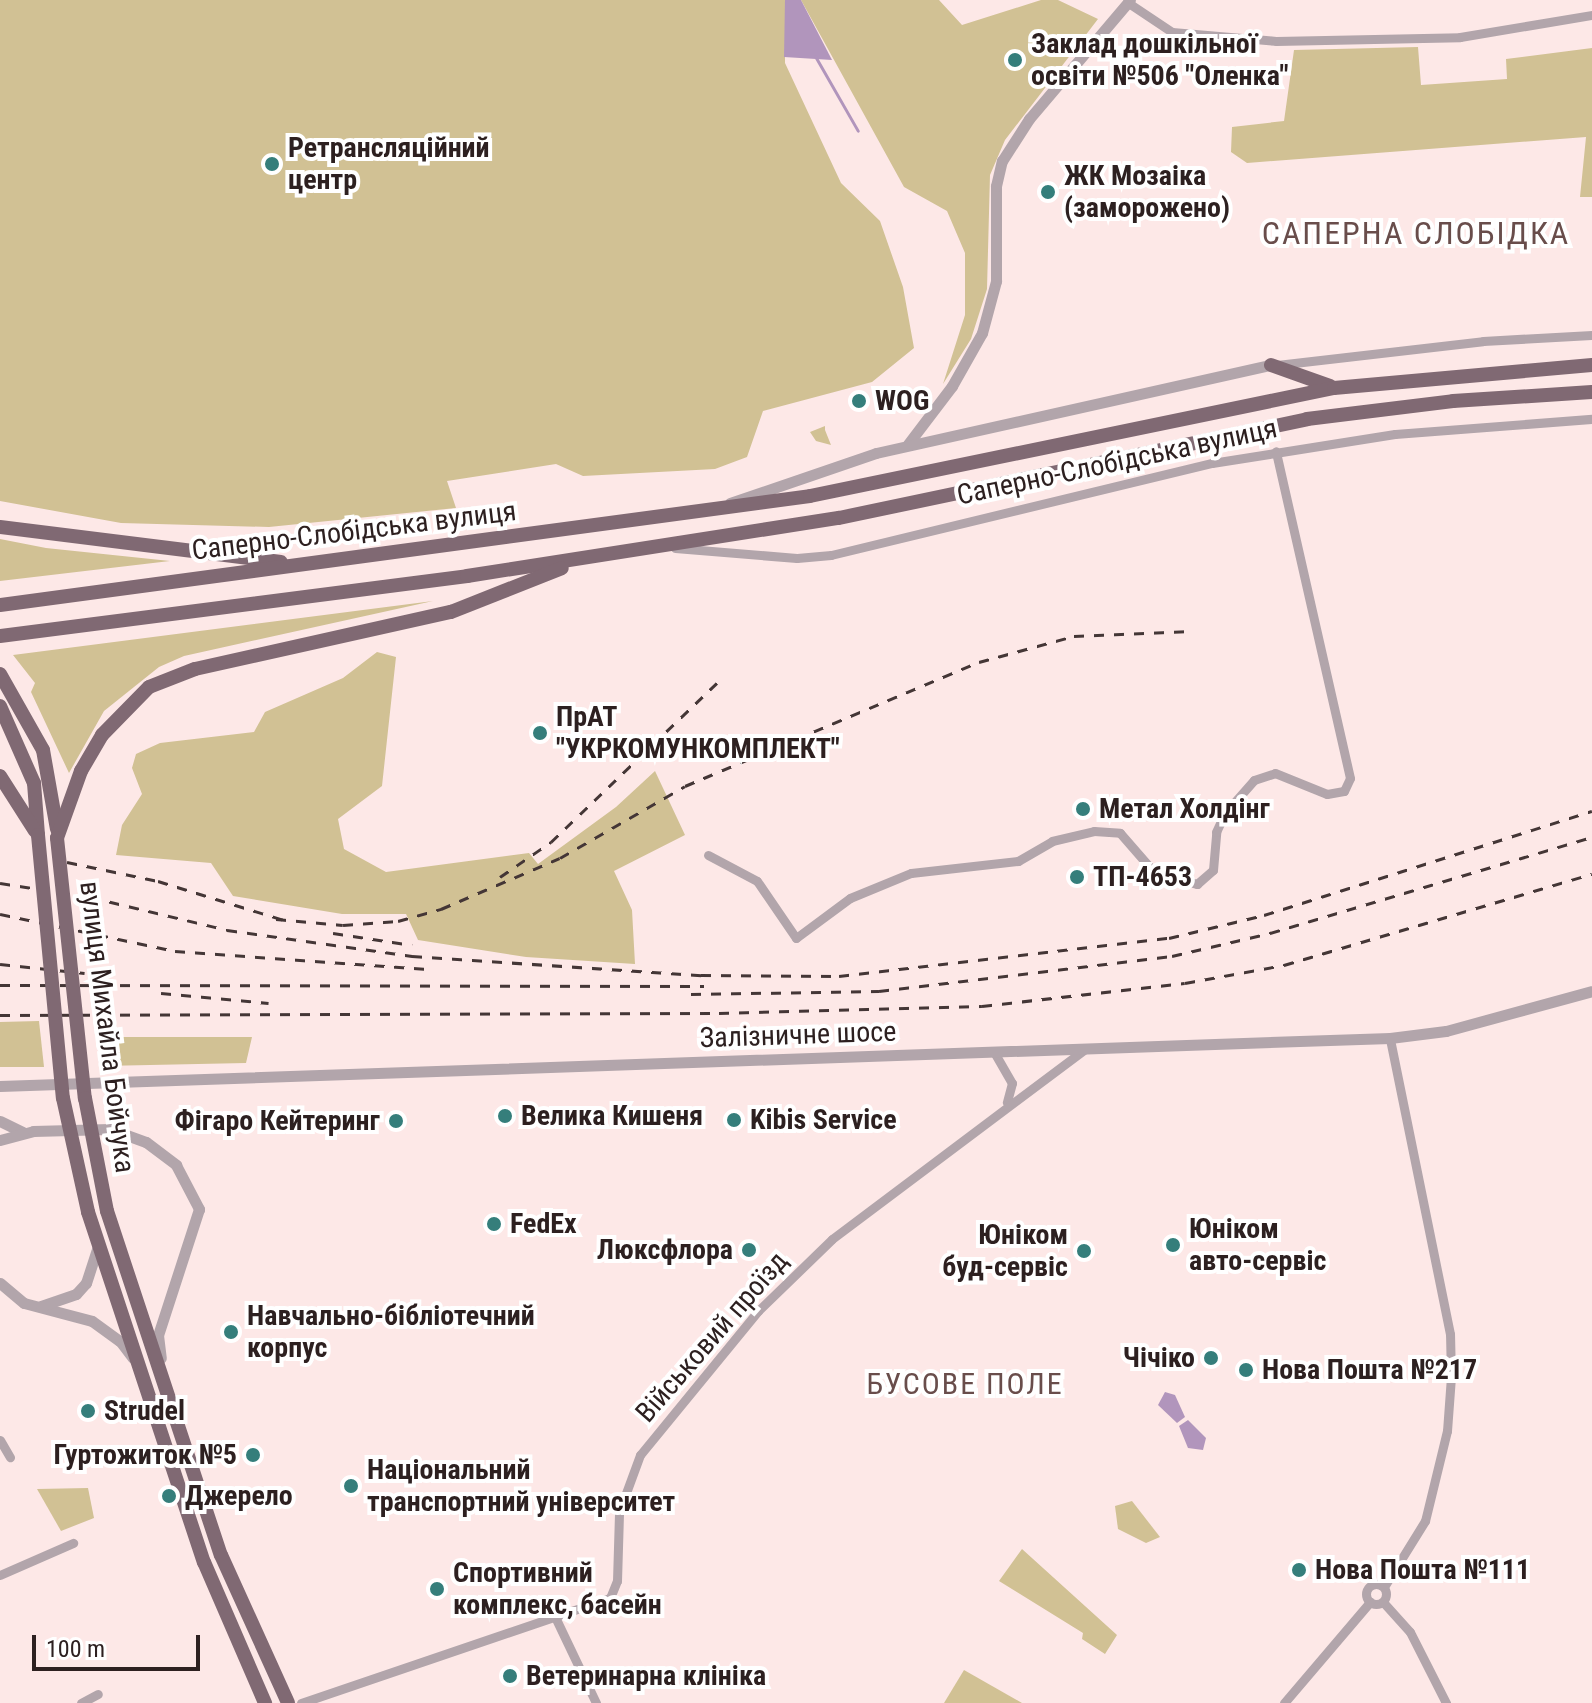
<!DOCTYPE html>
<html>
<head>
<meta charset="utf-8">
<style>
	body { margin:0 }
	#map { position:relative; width:1592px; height:1703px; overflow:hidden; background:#fde8e7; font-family:"Roboto Condensed",sans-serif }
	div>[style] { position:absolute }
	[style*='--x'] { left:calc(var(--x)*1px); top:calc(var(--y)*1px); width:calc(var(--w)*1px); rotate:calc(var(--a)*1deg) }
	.green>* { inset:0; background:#d1c194 }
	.water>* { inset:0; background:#b195bc }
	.stream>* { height:3px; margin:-1.5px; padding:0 1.5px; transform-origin:1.5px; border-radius:1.5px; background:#b195bc }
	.minor>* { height:9px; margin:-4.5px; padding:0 4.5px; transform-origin:4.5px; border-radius:4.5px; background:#b2a5ab }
	.minor>.ring { margin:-4.5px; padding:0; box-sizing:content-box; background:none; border:9px solid #b2a5ab; border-radius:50% }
	.tertiary>* { height:11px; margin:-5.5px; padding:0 5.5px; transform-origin:5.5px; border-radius:5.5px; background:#b2a5ab }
	.primary>* { height:14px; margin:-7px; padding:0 7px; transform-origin:7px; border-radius:7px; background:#806973 }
	.rail>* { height:3px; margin-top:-1.5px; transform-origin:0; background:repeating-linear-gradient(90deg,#443636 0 10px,transparent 0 20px) }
	.primary-bridge>* { height:14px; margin:-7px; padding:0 7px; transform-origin:7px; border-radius:7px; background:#806973 }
	.dots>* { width:22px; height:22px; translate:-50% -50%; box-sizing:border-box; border:4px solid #fff; border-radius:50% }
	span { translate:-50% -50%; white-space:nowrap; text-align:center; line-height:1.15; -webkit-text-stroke:8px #fff; paint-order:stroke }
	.poi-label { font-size:28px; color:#2d2020; font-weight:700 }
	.left { translate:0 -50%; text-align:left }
	.right { translate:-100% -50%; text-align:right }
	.street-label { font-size:28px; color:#2d2020 }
	.neighbourhood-label { font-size:30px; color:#694d4b; letter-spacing:2px }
	.quarter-label { font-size:32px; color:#694d4b; letter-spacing:2px }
	.scale { position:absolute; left:32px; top:1635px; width:168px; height:36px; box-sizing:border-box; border:4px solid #2d2020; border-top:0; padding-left:10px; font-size:24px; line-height:28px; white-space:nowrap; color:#2d2020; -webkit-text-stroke:6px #fff; paint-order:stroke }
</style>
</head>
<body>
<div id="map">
	<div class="green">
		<div style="clip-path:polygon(0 0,785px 0,785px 63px,841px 183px,880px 221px,903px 287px,914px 348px,872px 382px,763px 411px,747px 457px,715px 469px,583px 476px,556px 464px,447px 481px,456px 508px,269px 527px,121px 523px,0 501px)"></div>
		<div style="clip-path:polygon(801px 0,939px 0,962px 25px,1041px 0,1058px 0,1098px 19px,1005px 140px,990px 175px,987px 289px,971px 339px,943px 384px,965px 315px,965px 253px,947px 211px,904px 187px)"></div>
		<div style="clip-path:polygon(1418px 47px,1421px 85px,1507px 79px,1506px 59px,1592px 48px,1592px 197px,1580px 197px,1586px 137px,1247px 163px,1231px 152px,1232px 127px,1284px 121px,1294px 50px)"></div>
		<div style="clip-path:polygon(825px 426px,825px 430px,831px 445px,816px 441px,810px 432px)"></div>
		<div style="clip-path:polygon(0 539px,46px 548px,170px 561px,0 581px)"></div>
		<div style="clip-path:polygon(433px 601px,184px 656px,159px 667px,104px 711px,69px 773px,31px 692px,35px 683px,13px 655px)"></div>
		<div style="clip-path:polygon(377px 652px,396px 657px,382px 786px,338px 819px,344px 849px,386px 872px,529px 853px,538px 864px,616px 807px,655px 771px,685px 835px,614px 871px,632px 910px,635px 964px,526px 957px,418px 940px,406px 914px,342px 914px,233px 896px,211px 863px,116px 855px,122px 825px,142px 794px,132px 768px,136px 754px,160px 743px,254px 732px,265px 712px,343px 678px)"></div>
		<div style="clip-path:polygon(39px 1021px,44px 1067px,0 1067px,0 1022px)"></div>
		<div style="clip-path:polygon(97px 1037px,252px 1037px,246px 1063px,102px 1066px)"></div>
		<div style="clip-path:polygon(88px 1488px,94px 1518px,61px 1531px,37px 1489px)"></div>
		<div style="clip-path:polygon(1132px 1501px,1160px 1537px,1146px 1543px,1118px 1529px,1115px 1506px)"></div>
		<div style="clip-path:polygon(1022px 1549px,1117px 1635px,1105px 1654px,1082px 1639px,1083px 1633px,999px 1581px)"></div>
		<div style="clip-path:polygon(964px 1670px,1022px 1703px,944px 1703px)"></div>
	</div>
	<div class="water">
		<div style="clip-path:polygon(785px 0,801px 0,832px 60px,784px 57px)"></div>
		<div style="clip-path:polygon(1165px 1392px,1175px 1395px,1185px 1417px,1177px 1423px,1158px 1405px)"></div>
		<div style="clip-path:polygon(1188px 1420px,1206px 1438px,1203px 1450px,1188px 1448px,1179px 1426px)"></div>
	</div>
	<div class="stream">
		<div style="--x:815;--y:56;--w:86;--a:60.2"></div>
	</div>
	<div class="minor">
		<div style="--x:1127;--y:2;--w:54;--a:33.7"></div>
		<div style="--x:1172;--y:32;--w:104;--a:4.9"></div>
		<div style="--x:1276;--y:41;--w:184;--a:-1.2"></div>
		<div style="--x:1460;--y:37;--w:134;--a:-9.5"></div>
		<div style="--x:1277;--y:365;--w:207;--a:-6.6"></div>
		<div style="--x:1483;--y:341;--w:109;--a:-3.2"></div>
		<div style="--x:675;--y:548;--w:122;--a:4.7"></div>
		<div style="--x:797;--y:558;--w:34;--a:-5"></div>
		<div style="--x:831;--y:555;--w:392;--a:-13.6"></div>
		<div style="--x:1212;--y:463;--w:185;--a:-9"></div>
		<div style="--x:1395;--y:434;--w:198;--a:-4.4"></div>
		<div style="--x:708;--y:855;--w:55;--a:28"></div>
		<div style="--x:757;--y:881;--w:69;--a:55.6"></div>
		<div style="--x:796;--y:938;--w:67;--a:-36.5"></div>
		<div style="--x:850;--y:898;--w:66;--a:-22.3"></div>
		<div style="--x:911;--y:873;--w:108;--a:-6.4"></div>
		<div style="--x:1018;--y:861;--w:39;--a:-30"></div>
		<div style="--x:1052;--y:841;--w:43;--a:-13.4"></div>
		<div style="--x:1094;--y:831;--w:26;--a:4"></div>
		<div style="--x:1120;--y:833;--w:52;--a:48.9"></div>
		<div style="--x:1154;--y:872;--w:45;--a:15.6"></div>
		<div style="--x:1197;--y:884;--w:21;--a:-41"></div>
		<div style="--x:1213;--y:870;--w:38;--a:-85"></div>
		<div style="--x:1216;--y:832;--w:21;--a:-65"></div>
		<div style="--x:1225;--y:813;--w:44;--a:-48.7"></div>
		<div style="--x:1254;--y:780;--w:22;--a:-18"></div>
		<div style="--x:1275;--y:773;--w:56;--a:22"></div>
		<div style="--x:1327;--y:794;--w:17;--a:-10"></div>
		<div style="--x:1344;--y:791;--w:14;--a:-65"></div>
		<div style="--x:1350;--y:778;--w:335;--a:-102.8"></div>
		<div style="--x:994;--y:1052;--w:36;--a:60"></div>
		<div style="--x:1012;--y:1083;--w:20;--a:105"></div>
		<div style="--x:0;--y:1440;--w:20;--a:60"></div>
		<div style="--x:0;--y:1575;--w:80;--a:-23.7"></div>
		<div class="ring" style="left:1366px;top:1584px;width:11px;height:11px"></div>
		<div style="--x:1384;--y:1587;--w:78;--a:-58.2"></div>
		<div style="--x:1425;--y:1521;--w:93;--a:-76.3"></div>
		<div style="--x:1447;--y:1431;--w:54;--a:-85.8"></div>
		<div style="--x:1451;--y:1377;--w:43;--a:-91.3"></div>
		<div style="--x:1450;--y:1334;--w:302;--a:-101.5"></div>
		<div style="--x:1383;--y:1602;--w:40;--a:48"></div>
		<div style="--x:1410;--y:1632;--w:80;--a:63.1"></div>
		<div style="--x:556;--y:1619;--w:93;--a:64.5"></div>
		<div style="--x:81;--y:1703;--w:19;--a:-28"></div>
		<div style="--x:301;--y:1703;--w:326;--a:-18.8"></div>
		<div style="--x:610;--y:1598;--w:18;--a:-68"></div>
		<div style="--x:617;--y:1581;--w:69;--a:-88.3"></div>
		<div style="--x:619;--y:1512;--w:61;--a:-69.8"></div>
		<div style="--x:640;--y:1455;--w:186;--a:-50.7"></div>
		<div style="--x:758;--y:1311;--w:103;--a:-44.2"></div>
		<div style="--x:832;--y:1239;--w:318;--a:-36.9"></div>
		<div style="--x:1284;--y:1703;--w:133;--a:-49.6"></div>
	</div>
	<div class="tertiary">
		<div style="--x:908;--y:444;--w:73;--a:-52.8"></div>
		<div style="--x:952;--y:386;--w:61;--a:-60.5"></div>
		<div style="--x:982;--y:333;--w:54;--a:-74.9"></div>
		<div style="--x:996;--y:281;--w:95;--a:-90"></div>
		<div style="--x:996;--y:186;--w:26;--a:-77"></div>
		<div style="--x:1002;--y:161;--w:50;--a:-57.3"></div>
		<div style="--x:1029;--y:119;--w:156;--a:-49.7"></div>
		<div style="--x:730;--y:503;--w:154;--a:-18.9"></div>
		<div style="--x:876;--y:453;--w:405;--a:-12.6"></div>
		<div style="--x:0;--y:1086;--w:1391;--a:-1.98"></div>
		<div style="--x:1390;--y:1038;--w:56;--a:-7.1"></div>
		<div style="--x:1446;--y:1031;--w:151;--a:-15.3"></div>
		<div style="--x:0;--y:1121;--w:25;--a:26"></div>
		<div style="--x:0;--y:1140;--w:34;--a:-15"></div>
		<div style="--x:33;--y:1131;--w:77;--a:-1.5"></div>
		<div style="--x:110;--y:1129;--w:38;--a:20"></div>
		<div style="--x:146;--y:1142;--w:38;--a:37"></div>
		<div style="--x:176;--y:1165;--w:50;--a:62.4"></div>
		<div style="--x:199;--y:1209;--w:133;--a:108"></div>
		<div style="--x:158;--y:1335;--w:23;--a:83"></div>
		<div style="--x:0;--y:1283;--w:31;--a:40"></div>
		<div style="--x:24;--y:1303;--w:70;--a:14.8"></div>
		<div style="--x:92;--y:1321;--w:34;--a:36"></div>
		<div style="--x:120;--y:1341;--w:21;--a:53"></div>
		<div style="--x:41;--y:1306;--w:37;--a:-19"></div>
		<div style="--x:76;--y:1294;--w:15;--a:-48"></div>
		<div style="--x:86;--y:1283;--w:39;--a:-72"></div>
	</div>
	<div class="primary">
		<div style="--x:1271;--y:365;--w:63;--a:19.6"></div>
		<div style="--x:0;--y:527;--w:283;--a:7.1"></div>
		<div style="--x:0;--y:605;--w:817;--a:-7.66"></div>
		<div style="--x:810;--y:496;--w:535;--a:-11.65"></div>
		<div style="--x:1334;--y:388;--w:259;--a:-5.1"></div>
		<div style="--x:0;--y:636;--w:471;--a:-7.3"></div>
		<div style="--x:467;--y:576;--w:376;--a:-8.9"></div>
		<div style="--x:839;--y:518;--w:478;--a:-11.9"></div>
		<div style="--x:1307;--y:419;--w:147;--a:-7"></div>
		<div style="--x:1453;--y:401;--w:139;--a:-3.7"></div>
		<div style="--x:0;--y:674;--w:87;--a:60.5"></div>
		<div style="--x:43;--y:750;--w:80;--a:80"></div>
		<div style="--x:0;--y:706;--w:84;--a:66.2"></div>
		<div style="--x:34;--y:783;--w:52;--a:85.6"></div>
		<div style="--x:0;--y:776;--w:65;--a:57.5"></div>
		<div style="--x:57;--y:838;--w:71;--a:-70.3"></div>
		<div style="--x:81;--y:771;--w:42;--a:-59.7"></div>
		<div style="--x:102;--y:735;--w:67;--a:-45.6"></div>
		<div style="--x:149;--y:687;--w:49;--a:-21.4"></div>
		<div style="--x:195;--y:669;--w:262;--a:-12.6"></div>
		<div style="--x:451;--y:612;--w:119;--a:-21.6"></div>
		<div style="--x:107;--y:1211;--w:362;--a:71.7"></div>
		<div style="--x:221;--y:1555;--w:162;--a:65.6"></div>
		<div style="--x:88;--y:1212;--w:369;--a:71.7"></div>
		<div style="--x:204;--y:1562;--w:154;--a:66.6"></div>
	</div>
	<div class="rail">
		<div style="--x:67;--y:862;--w:93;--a:11.8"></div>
		<div style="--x:158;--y:881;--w:135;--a:17.2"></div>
		<div style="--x:500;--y:877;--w:62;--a:-34.5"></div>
		<div style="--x:551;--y:842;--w:230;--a:-43.8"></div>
		<div style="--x:0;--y:883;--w:91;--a:8.8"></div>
		<div style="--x:90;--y:897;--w:141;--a:13.5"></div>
		<div style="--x:227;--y:930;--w:187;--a:8"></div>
		<div style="--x:412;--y:956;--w:290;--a:3.8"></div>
		<div style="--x:701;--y:975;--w:138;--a:0.4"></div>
		<div style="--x:839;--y:976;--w:332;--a:-6.6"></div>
		<div style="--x:1169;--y:938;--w:98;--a:-13.6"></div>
		<div style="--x:1264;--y:915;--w:344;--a:-17.6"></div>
		<div style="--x:0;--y:914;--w:179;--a:11.9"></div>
		<div style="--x:175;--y:951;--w:253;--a:4.1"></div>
		<div style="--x:276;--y:919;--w:67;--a:5.1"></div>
		<div style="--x:343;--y:925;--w:55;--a:-4.2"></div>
		<div style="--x:398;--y:921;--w:45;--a:-15.6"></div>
		<div style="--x:441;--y:909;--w:129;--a:-23.2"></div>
		<div style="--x:560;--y:858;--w:144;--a:-29.9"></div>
		<div style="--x:685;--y:786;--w:319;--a:-22.9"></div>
		<div style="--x:979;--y:662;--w:98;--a:-15.3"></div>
		<div style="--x:1074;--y:636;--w:118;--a:-2.4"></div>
		<div style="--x:333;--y:933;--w:80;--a:8.6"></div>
		<div style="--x:0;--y:964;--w:85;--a:6"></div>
		<div style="--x:0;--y:985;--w:704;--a:0.08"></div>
		<div style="--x:161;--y:993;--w:108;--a:5.3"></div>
		<div style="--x:691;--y:994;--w:188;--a:-0.9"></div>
		<div style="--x:879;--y:991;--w:295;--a:-6.8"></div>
		<div style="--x:1172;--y:956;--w:101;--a:-13.2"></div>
		<div style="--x:1270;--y:933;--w:336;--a:-16.6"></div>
		<div style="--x:0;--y:1015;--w:719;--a:-0.16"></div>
		<div style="--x:719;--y:1013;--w:263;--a:-1.5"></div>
		<div style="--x:982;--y:1006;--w:204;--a:-6.5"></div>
		<div style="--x:1185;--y:983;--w:101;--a:-10.3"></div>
		<div style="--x:1284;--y:965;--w:321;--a:-16.5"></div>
	</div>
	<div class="primary-bridge">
		<div style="--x:38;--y:835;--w:264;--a:84.6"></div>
		<div style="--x:63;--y:1098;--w:117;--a:77.6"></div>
		<div style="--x:57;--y:838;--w:262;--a:83.9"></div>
		<div style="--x:85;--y:1098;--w:115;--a:79"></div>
	</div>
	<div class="dots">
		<div style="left:1015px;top:60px;background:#357e7b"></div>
		<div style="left:272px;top:164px;background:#357e7b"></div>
		<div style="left:1048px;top:192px;background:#357e7b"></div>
		<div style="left:859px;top:401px;background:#357e7b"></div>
		<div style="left:540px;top:733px;background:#357e7b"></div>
		<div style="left:1083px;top:809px;background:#357e7b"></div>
		<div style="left:1077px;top:877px;background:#357e7b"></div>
		<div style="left:505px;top:1116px;background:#357e7b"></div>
		<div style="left:734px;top:1120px;background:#357e7b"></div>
		<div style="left:396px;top:1121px;background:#357e7b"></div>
		<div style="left:494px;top:1224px;background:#357e7b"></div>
		<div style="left:1173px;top:1245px;background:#357e7b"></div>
		<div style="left:749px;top:1250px;background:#357e7b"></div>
		<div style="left:1084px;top:1251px;background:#357e7b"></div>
		<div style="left:231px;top:1332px;background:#357e7b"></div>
		<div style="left:1211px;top:1358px;background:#357e7b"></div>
		<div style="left:1246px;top:1370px;background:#357e7b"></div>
		<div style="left:88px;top:1411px;background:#357e7b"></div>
		<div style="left:253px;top:1455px;background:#357e7b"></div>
		<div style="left:351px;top:1486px;background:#357e7b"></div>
		<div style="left:169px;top:1496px;background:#357e7b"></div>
		<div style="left:1299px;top:1570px;background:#357e7b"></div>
		<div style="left:437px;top:1589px;background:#357e7b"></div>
		<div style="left:510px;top:1676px;background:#357e7b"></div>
	</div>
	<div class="poi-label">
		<span class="left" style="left:1031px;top:60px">Заклад дошкільної<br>освіти №506 "Оленка"</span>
		<span class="left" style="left:288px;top:164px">Ретрансляційний<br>центр</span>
		<span class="left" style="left:1064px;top:192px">ЖК Мозаіка<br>(заморожено)</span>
		<span class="left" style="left:875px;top:401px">WOG</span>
		<span class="left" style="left:556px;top:733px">ПрАТ<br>"УКРКОМУНКОМПЛЕКТ"</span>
		<span class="left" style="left:1099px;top:809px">Метал Холдінг</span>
		<span class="left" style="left:1093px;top:877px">ТП-4653</span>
		<span class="left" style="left:521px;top:1116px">Велика Кишеня</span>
		<span class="left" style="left:750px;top:1120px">Kibis Service</span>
		<span class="right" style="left:380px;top:1121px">Фігаро Кейтеринг</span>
		<span class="left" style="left:510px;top:1224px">FedEx</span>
		<span class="left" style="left:1189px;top:1245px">Юніком<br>авто-сервіс</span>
		<span class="right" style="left:1068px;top:1251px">Юніком<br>буд-сервіс</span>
		<span class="right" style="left:733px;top:1250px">Люксфлора</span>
		<span class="left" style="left:247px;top:1332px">Навчально-бібліотечний<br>корпус</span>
		<span class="right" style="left:1195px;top:1358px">Чічіко</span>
		<span class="left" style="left:1262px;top:1370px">Нова Пошта №217</span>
		<span class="left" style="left:104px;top:1411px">Strudel</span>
		<span class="right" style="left:237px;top:1455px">Гуртожиток №5</span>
		<span class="left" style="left:367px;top:1486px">Національний<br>транспортний університет</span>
		<span class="left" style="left:185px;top:1496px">Джерело</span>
		<span class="left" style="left:1315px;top:1570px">Нова Пошта №111</span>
		<span class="left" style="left:453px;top:1589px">Спортивний<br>комплекс, басейн</span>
		<span class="left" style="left:526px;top:1676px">Ветеринарна клініка</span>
	</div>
	<div class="street-label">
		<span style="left:1117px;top:462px;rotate:-12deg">Саперно-Слобідська вулиця</span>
		<span style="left:354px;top:531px;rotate:-7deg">Саперно-Слобідська вулиця</span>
		<span style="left:107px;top:1027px;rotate:83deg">вулиця Михайла Бойчука</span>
		<span style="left:798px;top:1035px;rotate:-2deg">Залізничне шосе</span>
		<span style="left:712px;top:1337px;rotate:-49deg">Військовий проїзд</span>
	</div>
	<div class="neighbourhood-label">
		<span style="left:965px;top:1384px">БУСОВЕ ПОЛЕ</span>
	</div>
	<div class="quarter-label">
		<span style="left:1416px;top:233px">САПЕРНА СЛОБІДКА</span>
	</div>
	<div class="scale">100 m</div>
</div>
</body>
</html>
